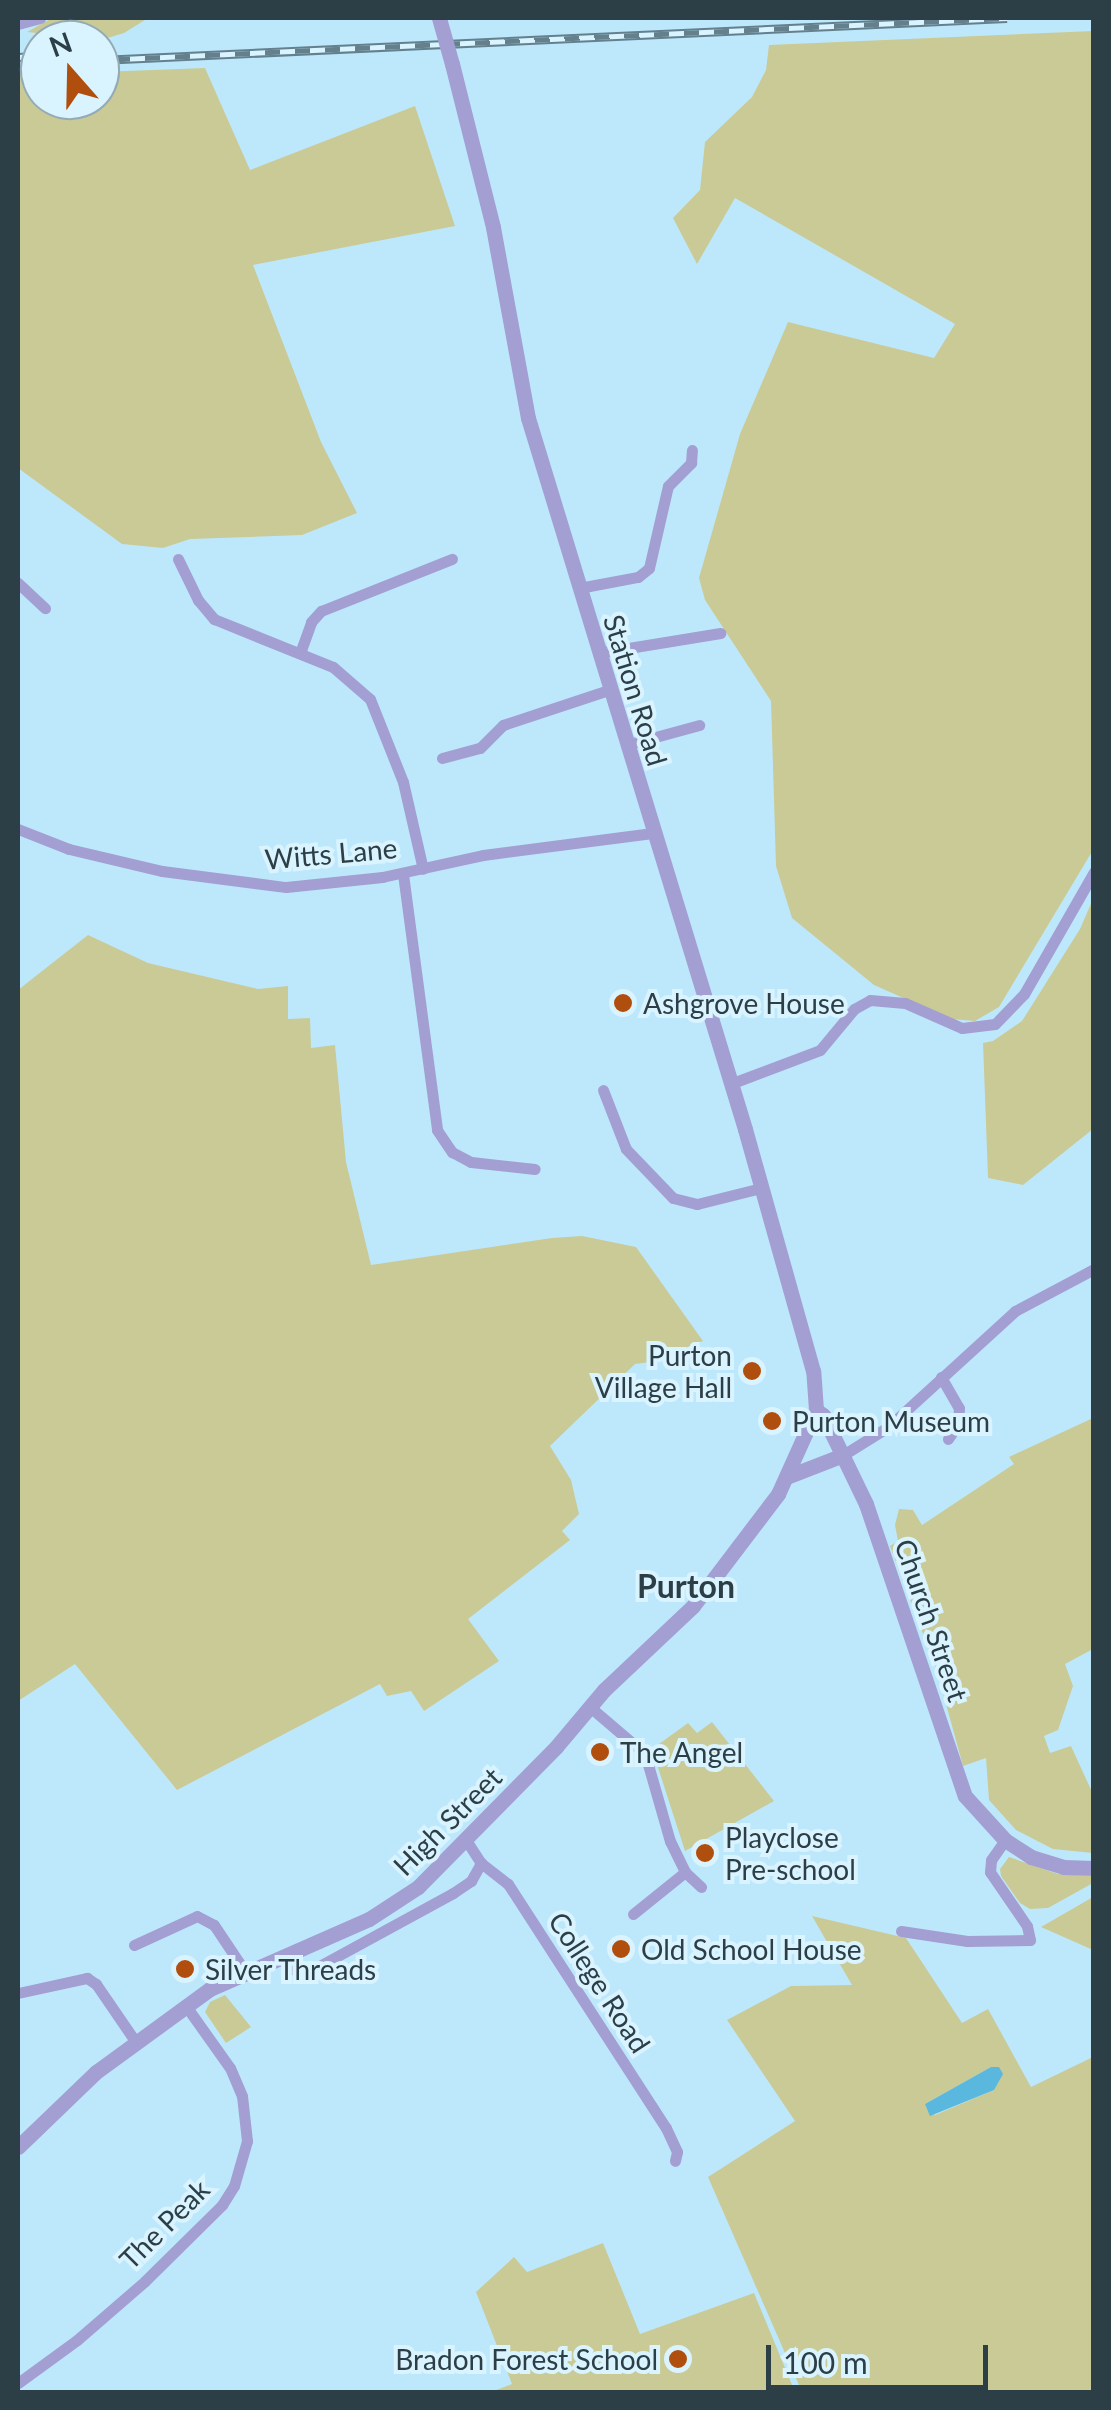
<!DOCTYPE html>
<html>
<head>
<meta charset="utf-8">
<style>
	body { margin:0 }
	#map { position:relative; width:1111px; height:2410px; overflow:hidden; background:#bde8fc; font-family:Lato,sans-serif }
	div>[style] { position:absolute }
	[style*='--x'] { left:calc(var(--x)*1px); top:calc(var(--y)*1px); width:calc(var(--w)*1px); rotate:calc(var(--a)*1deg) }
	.green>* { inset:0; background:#caca96 }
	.water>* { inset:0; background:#5ab8de }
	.minor>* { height:11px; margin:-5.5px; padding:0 5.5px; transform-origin:5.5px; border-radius:5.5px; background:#a39fd2 }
	.tertiary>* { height:15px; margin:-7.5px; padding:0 7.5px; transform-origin:7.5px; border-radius:7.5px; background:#a39fd2 }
	.rail>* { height:9px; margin-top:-4.5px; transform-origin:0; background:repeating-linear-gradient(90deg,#d9f3ff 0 15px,#65808d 0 30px); box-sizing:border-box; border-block:2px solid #65808d }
	.tertiary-bridge>* { height:15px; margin:-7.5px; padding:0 7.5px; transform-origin:7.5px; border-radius:7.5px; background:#a39fd2 }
	.dots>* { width:28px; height:28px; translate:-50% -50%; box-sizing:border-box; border:5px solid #d9f3ff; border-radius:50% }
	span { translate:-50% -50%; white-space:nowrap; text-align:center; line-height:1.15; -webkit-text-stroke:8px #d9f3ff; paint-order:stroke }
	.street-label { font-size:28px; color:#2c3e46 }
	.poi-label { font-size:28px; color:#2c3e46 }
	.left { translate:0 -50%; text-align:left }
	.right { translate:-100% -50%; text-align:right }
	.quarter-label { font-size:32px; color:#2c3e46; font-weight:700 }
	.frame { position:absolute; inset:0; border:20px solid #2c3e46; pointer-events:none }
	.north { position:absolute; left:20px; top:20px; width:100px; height:100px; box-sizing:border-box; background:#d9f3ff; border:2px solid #94abb5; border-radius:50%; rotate:340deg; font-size:28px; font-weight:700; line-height:40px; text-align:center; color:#2c3e46 }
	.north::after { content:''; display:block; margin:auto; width:35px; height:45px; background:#b04f0d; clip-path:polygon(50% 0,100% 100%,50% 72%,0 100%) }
	.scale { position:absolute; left:766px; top:2345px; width:222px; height:45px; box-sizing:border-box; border:5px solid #2c3e46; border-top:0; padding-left:12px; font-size:30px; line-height:35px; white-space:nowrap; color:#2c3e46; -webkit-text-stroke:8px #d9f3ff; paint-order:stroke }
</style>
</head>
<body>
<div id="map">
	<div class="green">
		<div style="clip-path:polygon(52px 18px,165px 18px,145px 20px,124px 33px,101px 40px,27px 32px)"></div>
		<div style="clip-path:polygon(1093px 31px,1093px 850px,999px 1007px,975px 1021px,951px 1019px,874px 985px,792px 918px,776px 866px,771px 701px,705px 600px,699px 578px,740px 434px,788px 322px,934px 358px,955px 324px,735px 198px,697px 264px,673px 218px,700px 190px,705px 142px,752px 97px,766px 70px,769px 45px)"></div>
		<div style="clip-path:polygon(205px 68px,250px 170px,415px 106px,455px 226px,253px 265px,321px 442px,357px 513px,302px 535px,190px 539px,163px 548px,122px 544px,18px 468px,18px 76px,40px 75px,40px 100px,100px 100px,100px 72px)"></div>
		<div style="clip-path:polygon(1093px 899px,1093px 1129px,1023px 1185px,988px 1178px,983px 1043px,993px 1041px,1022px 1021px,1080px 929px)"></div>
		<div style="clip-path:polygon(88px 935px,148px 963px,258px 989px,288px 986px,288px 1019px,310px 1018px,311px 1048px,335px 1045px,346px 1162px,371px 1265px,552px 1238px,582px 1236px,636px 1247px,703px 1341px,689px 1346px,679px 1358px,635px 1364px,550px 1446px,571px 1480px,579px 1514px,562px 1531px,570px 1540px,468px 1619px,499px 1661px,424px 1711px,411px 1691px,387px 1696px,380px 1684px,177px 1790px,75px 1664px,18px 1701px,18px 990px)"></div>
		<div style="clip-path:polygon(1093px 1418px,1093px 1649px,1065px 1664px,1073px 1686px,1058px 1730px,1044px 1736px,1050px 1753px,1071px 1746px,1093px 1794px,1093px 1853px,1053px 1849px,1016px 1830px,989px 1800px,986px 1758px,963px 1766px,937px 1671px,890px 1546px,898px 1541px,895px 1525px,899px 1509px,913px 1510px,922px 1525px,1014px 1464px,1009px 1457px)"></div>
		<div style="clip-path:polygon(712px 1722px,774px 1801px,685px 1851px,652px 1749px,688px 1723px,697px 1733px)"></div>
		<div style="clip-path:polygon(1009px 1857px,1058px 1874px,1093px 1876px,1093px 1883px,1048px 1908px,1030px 1909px,1020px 1903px,1001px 1876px,1000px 1869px)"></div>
		<div style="clip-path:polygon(1093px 1897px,1093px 1950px,1041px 1927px)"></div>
		<div style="clip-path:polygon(evenodd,812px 1916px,906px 1938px,962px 2023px,988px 2009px,1031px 2087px,1093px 2057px,1093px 2392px,802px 2392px,708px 2177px,795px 2121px,727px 2020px,791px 1986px,852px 1985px,812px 1916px,991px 2067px,994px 2090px,935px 2115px,925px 2104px,991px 2067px)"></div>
		<div style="clip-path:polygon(225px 1995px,251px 2027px,226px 2043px,205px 2012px,210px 2002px)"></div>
		<div style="clip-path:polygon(603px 2243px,640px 2334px,754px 2293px,795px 2392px,491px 2392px,512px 2384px,476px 2292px,514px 2257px,527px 2272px)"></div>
	</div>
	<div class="water">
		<div style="clip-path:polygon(991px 2067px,999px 2067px,1003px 2074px,994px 2090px,930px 2116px,925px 2104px)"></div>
	</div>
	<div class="minor">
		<div style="--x:18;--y:24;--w:23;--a:-15"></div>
		<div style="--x:178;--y:559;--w:46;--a:64"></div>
		<div style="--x:198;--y:600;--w:25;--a:50"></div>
		<div style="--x:214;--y:619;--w:128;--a:22"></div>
		<div style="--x:333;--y:667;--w:49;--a:40.9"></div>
		<div style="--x:370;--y:699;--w:89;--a:68.3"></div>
		<div style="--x:403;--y:782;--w:89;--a:77.1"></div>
		<div style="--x:18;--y:583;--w:37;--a:43"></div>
		<div style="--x:579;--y:588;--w:60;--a:-10.6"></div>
		<div style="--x:638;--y:577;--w:14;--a:-39"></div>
		<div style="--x:649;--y:568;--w:84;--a:-77"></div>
		<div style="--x:668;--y:486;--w:33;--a:-45"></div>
		<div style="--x:691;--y:463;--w:13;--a:-86"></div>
		<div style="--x:300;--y:653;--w:33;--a:-70"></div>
		<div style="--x:311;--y:622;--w:15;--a:-48"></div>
		<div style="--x:321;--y:611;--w:141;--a:-21.7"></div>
		<div style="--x:598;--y:653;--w:124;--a:-9.3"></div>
		<div style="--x:626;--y:745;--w:76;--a:-15.3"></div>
		<div style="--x:442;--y:758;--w:39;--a:-15"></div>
		<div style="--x:480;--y:748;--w:33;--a:-45"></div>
		<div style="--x:503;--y:725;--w:112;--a:-18.3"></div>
		<div style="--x:18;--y:829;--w:55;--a:21.4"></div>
		<div style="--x:69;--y:849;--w:96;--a:13.3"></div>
		<div style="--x:162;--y:871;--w:125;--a:7.4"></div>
		<div style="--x:286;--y:887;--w:97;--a:-5.9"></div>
		<div style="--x:382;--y:877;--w:103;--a:-12.3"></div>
		<div style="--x:483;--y:855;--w:171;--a:-7.4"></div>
		<div style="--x:403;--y:874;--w:258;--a:82.4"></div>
		<div style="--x:437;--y:1130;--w:27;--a:56"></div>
		<div style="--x:452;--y:1152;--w:21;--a:28"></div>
		<div style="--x:471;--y:1162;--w:64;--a:6.2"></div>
		<div style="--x:730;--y:1084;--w:96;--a:-20.7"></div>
		<div style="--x:820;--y:1050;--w:53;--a:-50.3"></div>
		<div style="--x:854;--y:1009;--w:18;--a:-29"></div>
		<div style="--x:870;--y:1000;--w:35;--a:5"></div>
		<div style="--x:905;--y:1003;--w:62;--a:23.7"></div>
		<div style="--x:962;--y:1028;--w:33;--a:-7"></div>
		<div style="--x:995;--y:1024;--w:42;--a:-46"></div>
		<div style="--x:1024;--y:994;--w:141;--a:-60.2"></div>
		<div style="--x:603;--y:1090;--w:63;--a:68.7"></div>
		<div style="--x:626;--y:1149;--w:68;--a:46.2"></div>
		<div style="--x:673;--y:1198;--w:25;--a:14"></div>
		<div style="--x:697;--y:1204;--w:66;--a:-14"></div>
		<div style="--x:941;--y:1377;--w:36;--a:60"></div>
		<div style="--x:959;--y:1408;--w:16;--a:94"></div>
		<div style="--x:958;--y:1424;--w:18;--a:124"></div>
		<div style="--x:843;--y:1455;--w:53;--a:-31.9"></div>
		<div style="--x:888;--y:1427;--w:172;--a:-42.4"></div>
		<div style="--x:1015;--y:1311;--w:89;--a:-28"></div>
		<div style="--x:590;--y:1707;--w:72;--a:40.5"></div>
		<div style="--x:645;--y:1754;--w:91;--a:74"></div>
		<div style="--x:670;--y:1841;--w:34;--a:64"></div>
		<div style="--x:466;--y:1840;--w:27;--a:57"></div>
		<div style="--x:481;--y:1863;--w:34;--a:38"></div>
		<div style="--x:508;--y:1884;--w:291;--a:57.1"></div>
		<div style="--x:666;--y:2128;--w:26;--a:65"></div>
		<div style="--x:677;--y:2152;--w:9;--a:103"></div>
		<div style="--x:633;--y:1914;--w:67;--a:-38.9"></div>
		<div style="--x:685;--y:1872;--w:22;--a:43"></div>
		<div style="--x:901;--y:1931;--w:67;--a:8.6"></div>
		<div style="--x:967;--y:1941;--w:63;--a:-0.9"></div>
		<div style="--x:1030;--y:1940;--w:14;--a:-102"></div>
		<div style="--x:1027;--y:1926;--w:65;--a:-124.4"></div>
		<div style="--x:990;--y:1872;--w:12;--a:-85"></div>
		<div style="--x:991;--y:1860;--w:24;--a:-55"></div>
		<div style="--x:134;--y:1945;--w:69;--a:-24.7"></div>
		<div style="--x:197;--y:1916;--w:19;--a:28"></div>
		<div style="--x:214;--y:1925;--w:54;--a:56.3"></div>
		<div style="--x:283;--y:1955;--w:16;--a:60"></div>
		<div style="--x:291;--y:1969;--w:21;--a:3"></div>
		<div style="--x:312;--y:1970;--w:161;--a:-28.6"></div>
		<div style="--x:453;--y:1893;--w:22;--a:-34"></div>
		<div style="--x:471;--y:1881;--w:21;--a:-61"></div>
		<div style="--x:18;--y:1993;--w:71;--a:-12.3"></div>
		<div style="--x:87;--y:1978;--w:11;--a:34"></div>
		<div style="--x:96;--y:1984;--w:69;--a:55.6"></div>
		<div style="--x:18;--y:2383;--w:73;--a:-36.1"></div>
		<div style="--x:77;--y:2340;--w:90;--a:-40.9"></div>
		<div style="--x:145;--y:2281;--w:108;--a:-44.6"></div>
		<div style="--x:222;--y:2205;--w:22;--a:-58"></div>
		<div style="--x:234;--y:2186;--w:47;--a:-73.9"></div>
		<div style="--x:247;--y:2141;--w:45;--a:-96.3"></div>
		<div style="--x:242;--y:2096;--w:30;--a:-113"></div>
		<div style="--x:230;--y:2068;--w:76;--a:-125.4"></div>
	</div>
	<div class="tertiary">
		<div style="--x:816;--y:1410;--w:9;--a:36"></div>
		<div style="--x:823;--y:1415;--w:99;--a:64.2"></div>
		<div style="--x:866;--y:1504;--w:308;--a:71.3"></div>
		<div style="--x:965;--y:1796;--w:59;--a:47.7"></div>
		<div style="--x:1005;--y:1840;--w:31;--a:33"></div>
		<div style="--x:1031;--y:1857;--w:34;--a:17"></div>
		<div style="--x:1063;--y:1867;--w:31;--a:2"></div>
		<div style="--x:789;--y:1476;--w:58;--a:-21.3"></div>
		<div style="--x:18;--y:2147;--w:108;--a:-43.9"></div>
		<div style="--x:96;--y:2072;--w:141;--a:-36.1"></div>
		<div style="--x:210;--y:1989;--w:174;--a:-23.8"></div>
		<div style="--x:369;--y:1919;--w:59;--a:-33.1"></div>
		<div style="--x:418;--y:1887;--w:197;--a:-45.4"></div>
		<div style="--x:556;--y:1747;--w:75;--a:-49.9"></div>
		<div style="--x:604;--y:1690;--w:122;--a:-43.3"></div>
		<div style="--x:693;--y:1606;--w:141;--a:-52.8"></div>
		<div style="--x:778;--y:1494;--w:92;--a:-65.7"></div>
		<div style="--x:816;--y:1410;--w:39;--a:-94"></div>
		<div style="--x:813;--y:1371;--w:251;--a:-105.7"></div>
		<div style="--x:745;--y:1129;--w:743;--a:-106.97"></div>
		<div style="--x:528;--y:418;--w:194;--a:-100.4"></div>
		<div style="--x:493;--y:227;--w:168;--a:-104.1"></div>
	</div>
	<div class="rail">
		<div style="--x:18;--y:57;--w:22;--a:-3"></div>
		<div style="--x:100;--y:60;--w:908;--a:-2.65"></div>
	</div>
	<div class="tertiary-bridge">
		<div style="--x:439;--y:18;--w:48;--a:74.2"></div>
	</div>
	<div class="dots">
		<div style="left:623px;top:1003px;background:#b04f0d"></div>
		<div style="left:752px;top:1371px;background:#b04f0d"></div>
		<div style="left:772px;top:1421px;background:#b04f0d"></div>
		<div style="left:600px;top:1752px;background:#b04f0d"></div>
		<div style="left:705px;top:1853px;background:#b04f0d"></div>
		<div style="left:621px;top:1949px;background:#b04f0d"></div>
		<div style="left:185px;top:1969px;background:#b04f0d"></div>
		<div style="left:678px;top:2359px;background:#b04f0d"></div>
	</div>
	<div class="street-label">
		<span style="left:636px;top:690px;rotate:73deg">Station Road</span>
		<span style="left:331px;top:853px;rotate:-5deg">Witts Lane</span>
		<span style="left:932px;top:1620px;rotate:71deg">Church Street</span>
		<span style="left:447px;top:1821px;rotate:-45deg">High Street</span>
		<span style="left:600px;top:1982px;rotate:57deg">College Road</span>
		<span style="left:164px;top:2224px;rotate:-45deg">The Peak</span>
	</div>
	<div class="poi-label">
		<span class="left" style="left:643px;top:1003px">Ashgrove House</span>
		<span class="right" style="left:732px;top:1371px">Purton<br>Village Hall</span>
		<span class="left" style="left:792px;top:1421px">Purton Museum</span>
		<span class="left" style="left:620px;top:1752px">The Angel</span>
		<span class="left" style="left:725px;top:1853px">Playclose<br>Pre-school</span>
		<span class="left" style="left:641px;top:1949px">Old School House</span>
		<span class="left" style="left:205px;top:1969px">Silver Threads</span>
		<span class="right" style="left:658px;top:2359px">Bradon Forest School</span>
	</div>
	<div class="quarter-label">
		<span style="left:686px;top:1586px">Purton</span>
	</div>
	<div class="frame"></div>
	<div class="north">N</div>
	<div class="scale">100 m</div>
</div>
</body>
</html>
